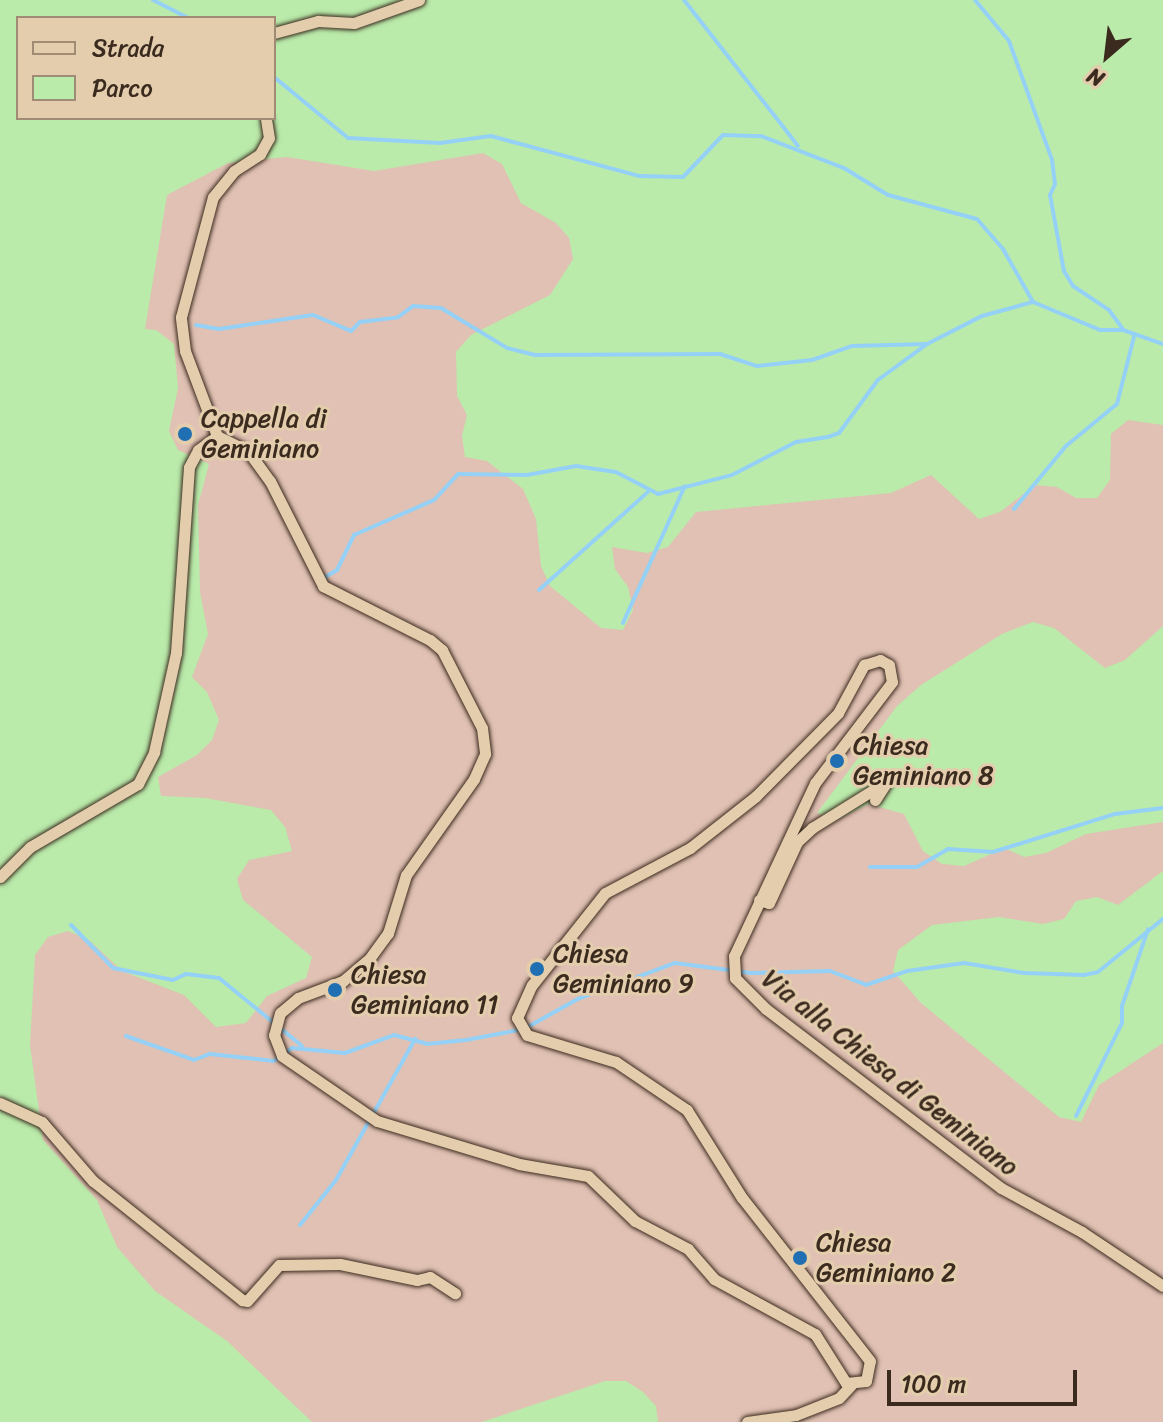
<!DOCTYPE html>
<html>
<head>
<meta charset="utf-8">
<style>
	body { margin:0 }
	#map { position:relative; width:1163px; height:1422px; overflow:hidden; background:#e0c1b3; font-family:Sriracha,sans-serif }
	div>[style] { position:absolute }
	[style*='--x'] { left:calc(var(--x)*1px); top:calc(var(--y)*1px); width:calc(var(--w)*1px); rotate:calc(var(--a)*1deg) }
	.green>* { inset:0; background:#baebab }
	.stream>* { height:4px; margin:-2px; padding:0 2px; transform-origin:2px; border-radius:2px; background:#95d1f6 }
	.roads { filter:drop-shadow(0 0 2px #3b2a1e) drop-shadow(0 0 2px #3b2a1e) }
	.street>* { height:11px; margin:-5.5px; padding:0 5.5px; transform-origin:5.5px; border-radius:5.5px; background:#e3cdad }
	.dots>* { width:22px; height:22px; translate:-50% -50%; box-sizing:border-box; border:4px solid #e3cdad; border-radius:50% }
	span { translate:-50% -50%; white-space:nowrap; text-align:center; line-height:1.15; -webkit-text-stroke:6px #e3cdad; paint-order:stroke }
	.poi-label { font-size:26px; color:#3b2a1e }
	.left { translate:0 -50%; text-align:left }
	.street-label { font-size:26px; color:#3b2a1e }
	.legend { position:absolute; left:16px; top:16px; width:260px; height:104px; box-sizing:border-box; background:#e3cdad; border:2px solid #a08c74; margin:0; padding:10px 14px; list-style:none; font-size:24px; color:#3b2a1e }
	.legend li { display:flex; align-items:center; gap:16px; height:40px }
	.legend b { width:40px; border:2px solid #a08c74 }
	.north { position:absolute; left:1067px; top:16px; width:80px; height:80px; -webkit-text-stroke:6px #e3cdad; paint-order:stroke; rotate:208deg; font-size:22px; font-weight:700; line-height:32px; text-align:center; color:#3b2a1e }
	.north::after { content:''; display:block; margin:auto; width:28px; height:36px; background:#3b2a1e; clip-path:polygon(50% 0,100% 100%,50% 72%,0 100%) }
	.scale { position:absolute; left:887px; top:1370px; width:190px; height:36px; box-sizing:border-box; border:4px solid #3b2a1e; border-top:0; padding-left:10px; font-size:24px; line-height:28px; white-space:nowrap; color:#3b2a1e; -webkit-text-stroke:6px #e3cdad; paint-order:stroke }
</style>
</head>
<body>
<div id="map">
	<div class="green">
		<div style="clip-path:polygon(evenodd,0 0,1163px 0,1163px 425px,1128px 420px,1111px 434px,1110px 480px,1097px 498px,1076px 498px,1057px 487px,1035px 485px,1000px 512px,979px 519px,931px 475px,891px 493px,696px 512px,668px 547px,647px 553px,612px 547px,615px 569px,628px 587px,633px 610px,623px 630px,601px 628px,550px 586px,541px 566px,536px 519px,523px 489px,487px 461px,465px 457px,462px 436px,467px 415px,457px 396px,456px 352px,471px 335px,550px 295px,573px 259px,569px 238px,556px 223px,521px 203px,502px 164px,483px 153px,374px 171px,287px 157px,228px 163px,167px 195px,145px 329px,156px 330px,174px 344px,178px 388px,169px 431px,178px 450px,209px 464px,198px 505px,200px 592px,208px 634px,192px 677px,207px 692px,219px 720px,212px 740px,197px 755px,158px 777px,161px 796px,205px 798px,271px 810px,285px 827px,292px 851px,249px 860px,237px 879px,243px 900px,312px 957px,306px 978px,267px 996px,246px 1023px,216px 1027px,184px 995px,122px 971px,89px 940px,68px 931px,48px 937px,35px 955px,30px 1045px,43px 1140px,97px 1200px,117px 1247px,155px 1291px,227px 1341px,312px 1422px,0 1422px,0 0,18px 18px,274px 18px,274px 118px,18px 118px,18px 18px)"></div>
		<div style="clip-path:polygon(1033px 622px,1054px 628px,1105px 668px,1125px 660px,1163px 626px,1163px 822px,1086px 834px,1046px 853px,1024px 857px,1005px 848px,964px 866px,942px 864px,923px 851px,904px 814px,869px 804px,837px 820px,817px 813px,897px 706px,921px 685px,1002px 634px)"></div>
		<div style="clip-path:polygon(1163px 871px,1163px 1043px,1099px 1085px,1081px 1122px,1059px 1117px,921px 1003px,893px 971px,898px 950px,932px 925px,999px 917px,1043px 924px,1064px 919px,1076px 901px,1097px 897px,1118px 905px)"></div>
		<div style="clip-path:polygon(605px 1381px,626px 1381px,643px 1392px,656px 1406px,658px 1422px,482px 1422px)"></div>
	</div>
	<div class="stream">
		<div style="--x:153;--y:0;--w:39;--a:27"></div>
		<div style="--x:684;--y:0;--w:185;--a:52"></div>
		<div style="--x:975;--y:0;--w:53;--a:50.3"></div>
		<div style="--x:1009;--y:41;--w:127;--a:70.1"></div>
		<div style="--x:1052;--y:160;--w:24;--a:83"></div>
		<div style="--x:1055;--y:184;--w:12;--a:114"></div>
		<div style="--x:1050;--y:195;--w:77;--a:79.6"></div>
		<div style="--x:1064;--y:271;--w:17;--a:59"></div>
		<div style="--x:1073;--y:286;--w:43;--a:33.7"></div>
		<div style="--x:1109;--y:310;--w:24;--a:54"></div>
		<div style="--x:274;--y:77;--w:96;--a:39.5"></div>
		<div style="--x:348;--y:138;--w:92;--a:3.1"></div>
		<div style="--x:440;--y:143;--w:51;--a:-7.8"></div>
		<div style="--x:491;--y:136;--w:153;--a:15.1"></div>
		<div style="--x:639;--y:176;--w:44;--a:1.3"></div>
		<div style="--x:683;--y:177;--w:58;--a:-46.4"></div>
		<div style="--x:723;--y:135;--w:38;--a:2"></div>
		<div style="--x:761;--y:136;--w:89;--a:21.1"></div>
		<div style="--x:844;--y:168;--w:52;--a:31.5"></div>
		<div style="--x:888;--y:195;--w:92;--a:15.1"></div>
		<div style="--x:977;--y:219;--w:40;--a:49"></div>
		<div style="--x:1003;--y:249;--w:61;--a:60.5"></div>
		<div style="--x:1033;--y:302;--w:73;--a:22.7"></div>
		<div style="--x:1100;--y:330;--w:23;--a:0"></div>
		<div style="--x:1123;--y:330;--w:42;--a:19.3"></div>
		<div style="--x:196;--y:325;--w:23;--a:10"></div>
		<div style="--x:219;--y:329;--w:95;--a:-8.5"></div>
		<div style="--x:313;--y:315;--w:41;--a:22.8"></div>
		<div style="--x:351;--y:331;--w:13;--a:-45"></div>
		<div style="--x:360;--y:322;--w:38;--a:-7"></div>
		<div style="--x:398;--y:317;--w:19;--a:-36"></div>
		<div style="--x:413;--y:306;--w:28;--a:4"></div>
		<div style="--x:441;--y:308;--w:77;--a:31.2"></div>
		<div style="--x:507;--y:348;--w:30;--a:14"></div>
		<div style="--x:536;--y:355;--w:184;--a:-0.3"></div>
		<div style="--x:720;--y:354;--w:39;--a:18"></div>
		<div style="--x:757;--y:366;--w:55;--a:-6.2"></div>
		<div style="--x:812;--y:360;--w:42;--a:-19.3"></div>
		<div style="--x:852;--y:346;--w:75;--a:-1.5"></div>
		<div style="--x:1014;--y:509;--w:82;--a:-50.5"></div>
		<div style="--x:1066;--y:446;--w:66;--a:-39.5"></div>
		<div style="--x:1117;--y:404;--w:69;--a:-75.8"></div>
		<div style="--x:325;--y:577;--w:14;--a:-30"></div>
		<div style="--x:337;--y:570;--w:39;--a:-64"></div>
		<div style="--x:354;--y:535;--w:87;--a:-23.6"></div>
		<div style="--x:434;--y:500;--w:35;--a:-47"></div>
		<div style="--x:458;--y:474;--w:69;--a:0.8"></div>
		<div style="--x:527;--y:475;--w:50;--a:-10.4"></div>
		<div style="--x:576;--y:466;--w:40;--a:8.5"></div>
		<div style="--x:616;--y:472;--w:47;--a:27.6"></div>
		<div style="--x:658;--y:494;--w:76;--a:-14.4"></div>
		<div style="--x:732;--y:475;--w:72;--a:-27.3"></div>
		<div style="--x:796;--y:442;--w:32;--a:-9"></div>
		<div style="--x:828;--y:437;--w:12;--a:-20"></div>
		<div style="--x:839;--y:433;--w:66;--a:-53.7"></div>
		<div style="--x:878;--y:380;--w:61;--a:-36.3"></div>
		<div style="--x:927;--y:344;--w:62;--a:-27"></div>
		<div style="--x:982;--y:316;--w:53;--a:-15.4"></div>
		<div style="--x:539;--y:590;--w:147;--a:-42"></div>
		<div style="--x:623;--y:623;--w:150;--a:-65.7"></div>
		<div style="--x:870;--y:867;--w:47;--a:0"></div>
		<div style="--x:917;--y:867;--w:36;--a:-30"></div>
		<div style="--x:948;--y:849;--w:45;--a:3.8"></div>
		<div style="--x:993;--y:852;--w:128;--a:-17.3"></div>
		<div style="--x:1115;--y:814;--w:48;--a:-7.1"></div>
		<div style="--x:71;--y:925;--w:60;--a:45.7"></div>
		<div style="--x:113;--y:968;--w:61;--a:11.3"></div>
		<div style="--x:173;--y:980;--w:14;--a:-25"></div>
		<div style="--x:186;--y:974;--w:33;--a:7"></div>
		<div style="--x:219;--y:978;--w:107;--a:39.3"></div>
		<div style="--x:126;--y:1036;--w:72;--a:19.4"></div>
		<div style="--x:194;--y:1060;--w:17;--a:-21"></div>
		<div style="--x:210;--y:1054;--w:64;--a:6.2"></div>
		<div style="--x:274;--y:1061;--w:22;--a:-36"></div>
		<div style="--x:292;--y:1048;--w:53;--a:5.4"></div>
		<div style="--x:345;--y:1053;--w:52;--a:-20.2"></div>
		<div style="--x:394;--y:1035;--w:34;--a:15"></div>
		<div style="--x:427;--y:1044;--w:39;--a:-6"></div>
		<div style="--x:466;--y:1040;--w:59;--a:-10.7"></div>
		<div style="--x:524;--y:1029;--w:62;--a:-29.1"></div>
		<div style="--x:578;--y:999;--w:103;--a:-20.4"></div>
		<div style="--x:675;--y:963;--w:77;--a:7.5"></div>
		<div style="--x:751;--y:973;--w:79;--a:-1.5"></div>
		<div style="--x:830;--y:971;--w:39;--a:21"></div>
		<div style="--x:866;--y:985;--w:43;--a:-18.9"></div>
		<div style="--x:907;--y:971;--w:58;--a:-8"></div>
		<div style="--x:964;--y:963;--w:61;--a:9.5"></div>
		<div style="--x:1024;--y:973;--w:60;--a:1.9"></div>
		<div style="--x:1084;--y:975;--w:14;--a:-12"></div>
		<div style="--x:1098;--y:972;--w:84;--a:-39.2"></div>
		<div style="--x:1076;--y:1116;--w:104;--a:-63.7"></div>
		<div style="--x:1122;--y:1023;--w:17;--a:-90"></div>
		<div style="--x:1122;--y:1006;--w:81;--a:-71.3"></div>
		<div style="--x:300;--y:1225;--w:58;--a:-51.3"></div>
		<div style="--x:336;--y:1180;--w:162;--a:-60.7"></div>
	</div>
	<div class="roads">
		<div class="street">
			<div style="--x:274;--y:33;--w:46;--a:-15.3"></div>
			<div style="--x:318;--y:21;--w:36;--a:3"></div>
			<div style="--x:354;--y:23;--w:69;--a:-19.5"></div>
			<div style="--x:217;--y:436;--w:34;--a:26"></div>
			<div style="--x:248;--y:451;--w:37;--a:54"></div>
			<div style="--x:270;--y:481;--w:118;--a:63.2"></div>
			<div style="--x:323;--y:586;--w:120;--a:26.8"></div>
			<div style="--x:430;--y:640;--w:16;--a:40"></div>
			<div style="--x:442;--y:650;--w:88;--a:62.9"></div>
			<div style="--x:482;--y:728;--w:26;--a:83"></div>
			<div style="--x:485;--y:754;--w:27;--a:114"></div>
			<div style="--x:474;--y:779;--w:118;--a:125.3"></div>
			<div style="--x:406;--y:875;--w:61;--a:107.2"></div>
			<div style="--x:388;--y:933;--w:32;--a:126"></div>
			<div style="--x:369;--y:959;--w:34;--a:140"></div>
			<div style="--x:343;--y:981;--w:48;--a:159.3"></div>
			<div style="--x:298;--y:998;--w:23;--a:140"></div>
			<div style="--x:280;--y:1013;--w:23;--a:105"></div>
			<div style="--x:274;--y:1035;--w:22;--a:69"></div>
			<div style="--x:282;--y:1056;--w:115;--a:34.4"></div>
			<div style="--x:377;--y:1121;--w:148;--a:16.8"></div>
			<div style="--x:519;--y:1164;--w:70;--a:9.9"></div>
			<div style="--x:588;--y:1176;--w:65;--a:43.8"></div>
			<div style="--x:635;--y:1221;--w:60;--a:27.8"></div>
			<div style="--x:688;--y:1249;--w:40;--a:49"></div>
			<div style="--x:714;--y:1279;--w:115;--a:28.6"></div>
			<div style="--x:815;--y:1334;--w:58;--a:57.7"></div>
			<div style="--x:846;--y:1383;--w:20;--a:-6"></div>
			<div style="--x:866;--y:1381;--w:20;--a:-79"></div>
			<div style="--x:870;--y:1361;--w:207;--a:-128.1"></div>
			<div style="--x:742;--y:1198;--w:104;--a:-122"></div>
			<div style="--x:687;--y:1110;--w:86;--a:-145.9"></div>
			<div style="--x:616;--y:1062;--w:93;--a:-163.1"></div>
			<div style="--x:527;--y:1035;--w:20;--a:-120"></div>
			<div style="--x:517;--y:1018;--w:36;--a:-66"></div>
			<div style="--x:532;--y:985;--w:117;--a:-51.6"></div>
			<div style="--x:605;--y:893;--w:96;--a:-27.9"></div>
			<div style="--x:690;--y:848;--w:84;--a:-38.2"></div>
			<div style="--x:756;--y:796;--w:117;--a:-45.3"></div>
			<div style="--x:838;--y:713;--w:55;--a:-61.6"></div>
			<div style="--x:864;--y:665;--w:17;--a:-17"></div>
			<div style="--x:880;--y:660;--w:10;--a:29"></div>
			<div style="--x:889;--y:665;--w:17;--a:80"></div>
			<div style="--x:892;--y:682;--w:127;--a:127.3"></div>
			<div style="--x:815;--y:783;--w:191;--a:115.1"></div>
			<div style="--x:734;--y:956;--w:22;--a:87"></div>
			<div style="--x:735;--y:978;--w:44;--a:45"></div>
			<div style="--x:766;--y:1009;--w:295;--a:37.3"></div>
			<div style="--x:1001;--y:1188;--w:92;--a:28.5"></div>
			<div style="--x:1082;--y:1232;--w:97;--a:33.7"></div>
			<div style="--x:217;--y:436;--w:91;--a:-110.6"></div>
			<div style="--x:185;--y:351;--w:34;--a:-97"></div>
			<div style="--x:181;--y:317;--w:124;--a:-75.1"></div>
			<div style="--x:213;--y:197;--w:33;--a:-51"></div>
			<div style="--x:234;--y:171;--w:31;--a:-33"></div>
			<div style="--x:260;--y:154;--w:18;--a:-61"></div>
			<div style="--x:269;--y:138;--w:20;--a:-99"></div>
			<div style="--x:875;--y:800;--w:20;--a:-57"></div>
			<div style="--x:0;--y:877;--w:42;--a:-45"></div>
			<div style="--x:30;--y:847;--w:125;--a:-30.3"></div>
			<div style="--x:138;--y:784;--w:36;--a:-63"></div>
			<div style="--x:154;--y:752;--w:101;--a:-77.5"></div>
			<div style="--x:176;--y:653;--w:186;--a:-86"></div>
			<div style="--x:189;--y:467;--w:19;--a:-62"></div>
			<div style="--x:198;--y:450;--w:24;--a:-36"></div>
			<div style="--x:759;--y:900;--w:10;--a:17"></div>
			<div style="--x:769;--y:903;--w:67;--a:-65.3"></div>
			<div style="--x:797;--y:842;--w:21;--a:-43"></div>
			<div style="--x:812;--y:828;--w:87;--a:-31.9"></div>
			<div style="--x:0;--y:1103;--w:46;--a:24.3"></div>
			<div style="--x:42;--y:1122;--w:78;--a:49.2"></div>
			<div style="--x:93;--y:1181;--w:191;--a:38.6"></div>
			<div style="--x:242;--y:1300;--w:5;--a:11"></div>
			<div style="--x:247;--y:1301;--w:48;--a:-48.4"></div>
			<div style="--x:279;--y:1265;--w:61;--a:-0.9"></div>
			<div style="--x:340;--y:1264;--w:79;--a:11.7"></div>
			<div style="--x:417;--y:1280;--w:13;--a:-13"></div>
			<div style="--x:430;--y:1277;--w:30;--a:33"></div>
			<div style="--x:747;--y:1422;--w:49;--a:-8.1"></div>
			<div style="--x:796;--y:1415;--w:46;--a:-21.6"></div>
			<div style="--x:839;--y:1398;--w:18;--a:-47"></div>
		</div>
	</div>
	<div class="dots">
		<div style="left:185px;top:434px;background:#1f6fb2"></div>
		<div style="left:837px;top:761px;background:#1f6fb2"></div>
		<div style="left:537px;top:969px;background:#1f6fb2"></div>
		<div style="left:335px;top:990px;background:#1f6fb2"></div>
		<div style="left:800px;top:1258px;background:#1f6fb2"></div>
	</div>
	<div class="poi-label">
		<span class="left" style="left:201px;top:434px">Cappella di<br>Geminiano</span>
		<span class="left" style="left:853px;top:761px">Chiesa<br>Geminiano 8</span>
		<span class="left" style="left:553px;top:969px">Chiesa<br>Geminiano 9</span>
		<span class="left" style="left:351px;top:990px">Chiesa<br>Geminiano 11</span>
		<span class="left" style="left:816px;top:1258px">Chiesa<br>Geminiano 2</span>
	</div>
	<div class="street-label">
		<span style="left:890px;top:1073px;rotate:38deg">Via alla Chiesa di Geminiano</span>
	</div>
	<ul class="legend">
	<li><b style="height:10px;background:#e3cdad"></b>Strada</li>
	<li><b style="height:22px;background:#baebab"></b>Parco</li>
	</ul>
	<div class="north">N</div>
	<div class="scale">100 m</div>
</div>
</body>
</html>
